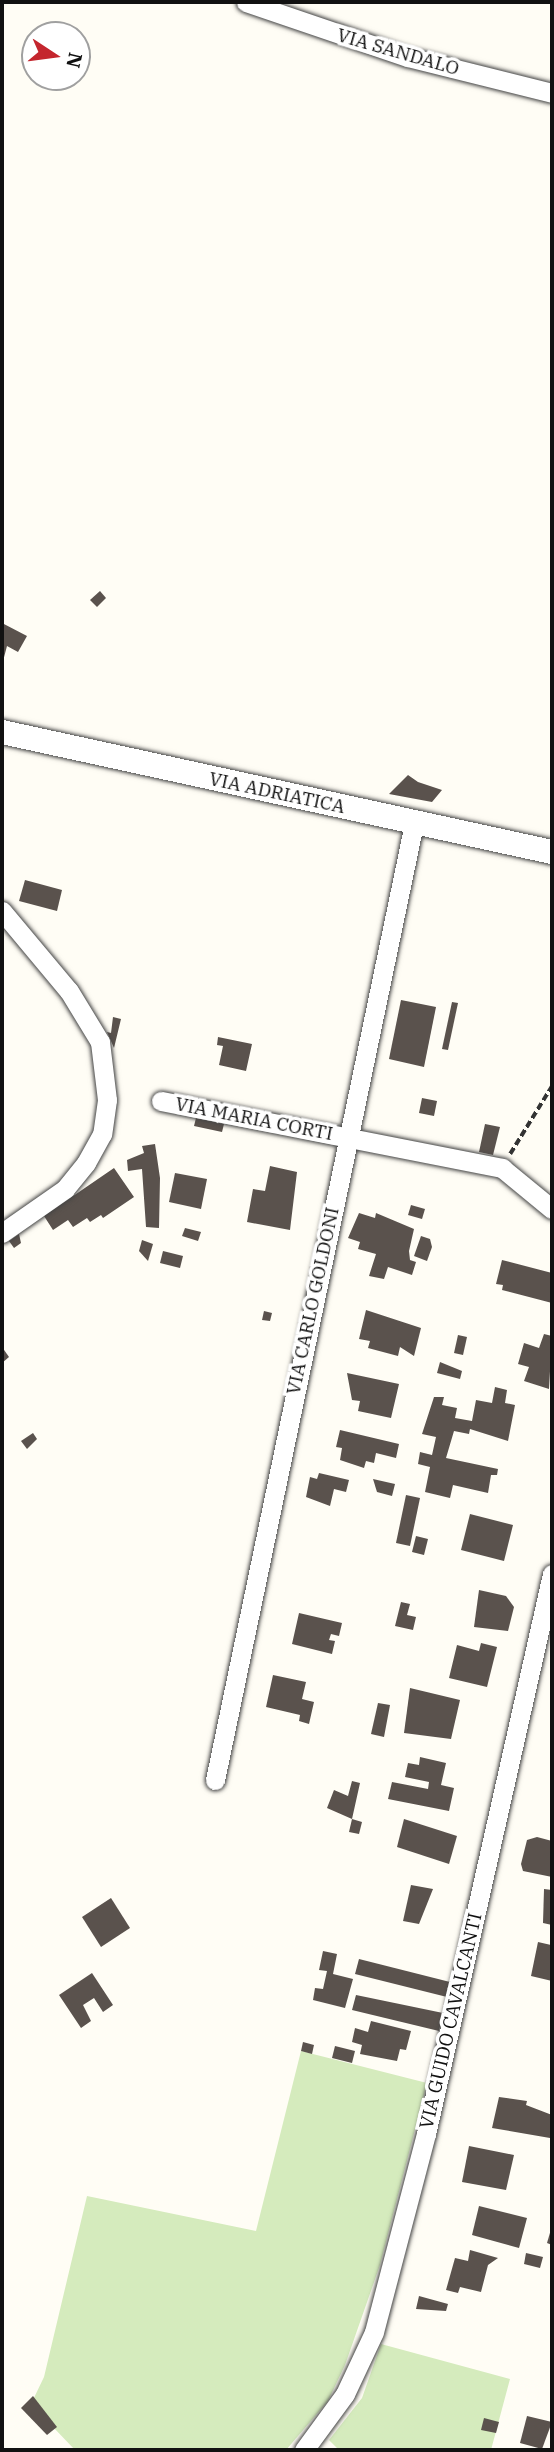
<!DOCTYPE html>
<html>
<head>
<meta charset="utf-8">
<style>
	body { margin:0 }
	#map { position:relative; width:554px; height:2452px; overflow:hidden; background:#fffdf5; font-family:"IBM Plex Serif",serif }
	div>[style] { position:absolute }
	[style*='--x'] { left:calc(var(--x)*1px); top:calc(var(--y)*1px); width:calc(var(--w)*1px); rotate:calc(var(--a)*1deg) }
	.green>* { inset:0; background:#d5ebbd }
	.building>* { inset:0; background:#5a524d }
	.path>* { height:3.5px; margin-top:-1.75px; transform-origin:0; background:repeating-linear-gradient(90deg,#333 0 7px,transparent 0 10.5px) }
	.roads { filter:drop-shadow(0 0 2px #444) drop-shadow(0 0 2px #444) }
	.minor>* { height:19px; margin:-9.5px; padding:0 9.5px; transform-origin:9.5px; border-radius:9.5px; background:#fff }
	.tertiary>* { height:24px; margin:-12px; padding:0 12px; transform-origin:12px; border-radius:12px; background:#fff }
	span { translate:-50% -50%; white-space:nowrap; text-align:center; line-height:1.15; -webkit-text-stroke:7px #fff; paint-order:stroke }
	.street-label { font-size:19px; color:#111 }
	.frame { position:absolute; inset:0; border:4px solid #111; pointer-events:none }
	.north { position:absolute; left:21px; top:21px; width:70px; height:70px; box-sizing:border-box; background:#fff; border:2px solid #a0a0a0; border-radius:50%; rotate:103deg; font-size:19px; font-weight:700; line-height:28px; text-align:center; color:#111 }
	.north::after { content:''; display:block; margin:auto; width:24px; height:32px; background:#c4262e; clip-path:polygon(50% 0,100% 100%,50% 72%,0 100%) }
</style>
</head>
<body>
<div id="map">
	<div class="green">
		<div style="clip-path:polygon(301px 2051px,427px 2083px,380px 2265px,345px 2365px,328px 2401px,286px 2450px,75px 2450px,31px 2404px,44px 2377px,87px 2196px,256px 2231px)"></div>
		<div style="clip-path:polygon(381px 2344px,510px 2379px,491px 2450px,339px 2450px,329px 2440px,362px 2398px)"></div>
	</div>
	<div class="building">
		<div style="clip-path:polygon(100px 591px,106px 598px,97px 607px,90px 600px)"></div>
		<div style="clip-path:polygon(2px 623px,27px 636px,18px 652px,7px 646px,2px 665px)"></div>
		<div style="clip-path:polygon(408px 775px,418px 782px,442px 790px,432px 802px,389px 794px)"></div>
		<div style="clip-path:polygon(25px 880px,62px 890px,57px 911px,19px 901px)"></div>
		<div style="clip-path:polygon(401px 1000px,436px 1007px,424px 1067px,389px 1059px)"></div>
		<div style="clip-path:polygon(452px 1002px,458px 1003px,448px 1050px,442px 1049px)"></div>
		<div style="clip-path:polygon(113px 1017px,121px 1019px,114px 1048px,107px 1032px,111px 1033px)"></div>
		<div style="clip-path:polygon(218px 1037px,252px 1044px,246px 1071px,219px 1065px,223px 1046px,217px 1045px)"></div>
		<div style="clip-path:polygon(422px 1098px,437px 1101px,434px 1116px,419px 1113px)"></div>
		<div style="clip-path:polygon(196px 1118px,224px 1124px,222px 1132px,194px 1126px)"></div>
		<div style="clip-path:polygon(485px 1124px,500px 1127px,493px 1155px,479px 1152px)"></div>
		<div style="clip-path:polygon(155px 1144px,160px 1178px,159px 1228px,146px 1227px,142px 1169px,128px 1171px,127px 1160px,144px 1153px,142px 1146px)"></div>
		<div style="clip-path:polygon(270px 1166px,297px 1172px,290px 1230px,247px 1222px,253px 1189px,265px 1191px)"></div>
		<div style="clip-path:polygon(114px 1168px,134px 1197px,103px 1218px,101px 1215px,90px 1222px,87px 1218px,73px 1227px,68px 1220px,53px 1230px,44px 1216px)"></div>
		<div style="clip-path:polygon(175px 1173px,207px 1179px,201px 1209px,169px 1202px)"></div>
		<div style="clip-path:polygon(411px 1205px,425px 1209px,422px 1219px,408px 1215px)"></div>
		<div style="clip-path:polygon(359px 1213px,375px 1218px,376px 1213px,414px 1229px,409px 1251px,410px 1260px,416px 1262px,412px 1275px,388px 1267px,384px 1279px,369px 1276px,376px 1254px,358px 1249px,360px 1242px,348px 1238px)"></div>
		<div style="clip-path:polygon(185px 1228px,201px 1232px,198px 1241px,182px 1236px)"></div>
		<div style="clip-path:polygon(19px 1234px,21px 1243px,14px 1248px,9px 1241px)"></div>
		<div style="clip-path:polygon(421px 1236px,430px 1239px,432px 1247px,427px 1261px,414px 1256px)"></div>
		<div style="clip-path:polygon(142px 1240px,153px 1244px,148px 1261px,139px 1251px)"></div>
		<div style="clip-path:polygon(163px 1251px,183px 1256px,180px 1268px,160px 1263px)"></div>
		<div style="clip-path:polygon(502px 1260px,552px 1273px,552px 1303px,502px 1290px,503px 1285px,496px 1284px)"></div>
		<div style="clip-path:polygon(366px 1310px,421px 1328px,414px 1356px,400px 1347px,398px 1356px,368px 1348px,370px 1341px,359px 1339px)"></div>
		<div style="clip-path:polygon(264px 1311px,272px 1313px,270px 1321px,262px 1320px)"></div>
		<div style="clip-path:polygon(544px 1334px,552px 1336px,549px 1389px,524px 1381px,529px 1367px,518px 1364px,524px 1343px,539px 1348px)"></div>
		<div style="clip-path:polygon(458px 1335px,467px 1337px,463px 1355px,454px 1353px)"></div>
		<div style="clip-path:polygon(2px 1347px,9px 1357px,2px 1363px)"></div>
		<div style="clip-path:polygon(440px 1362px,462px 1371px,460px 1379px,437px 1373px)"></div>
		<div style="clip-path:polygon(347px 1373px,399px 1384px,391px 1418px,358px 1411px,360px 1401px,352px 1400px)"></div>
		<div style="clip-path:polygon(495px 1387px,507px 1390px,505px 1403px,515px 1405px,508px 1441px,470px 1429px,469px 1434px,454px 1431px,446px 1458px,498px 1469px,497px 1475px,491px 1475px,488px 1493px,453px 1485px,450px 1498px,425px 1492px,430px 1467px,418px 1464px,420px 1452px,432px 1455px,436px 1437px,422px 1434px,434px 1397px,444px 1397px,442px 1405px,457px 1408px,455px 1418px,472px 1421px,476px 1400px,492px 1403px)"></div>
		<div style="clip-path:polygon(340px 1430px,399px 1444px,396px 1458px,376px 1453px,374px 1463px,366px 1461px,364px 1468px,340px 1460px,342px 1448px,336px 1447px)"></div>
		<div style="clip-path:polygon(33px 1433px,37px 1439px,27px 1449px,21px 1441px)"></div>
		<div style="clip-path:polygon(319px 1473px,349px 1480px,346px 1492px,334px 1489px,330px 1506px,306px 1497px,310px 1477px,317px 1479px)"></div>
		<div style="clip-path:polygon(373px 1479px,395px 1484px,392px 1496px,377px 1492px)"></div>
		<div style="clip-path:polygon(406px 1495px,420px 1498px,410px 1546px,396px 1543px)"></div>
		<div style="clip-path:polygon(470px 1514px,513px 1525px,504px 1561px,461px 1550px)"></div>
		<div style="clip-path:polygon(416px 1536px,428px 1539px,424px 1555px,412px 1552px)"></div>
		<div style="clip-path:polygon(479px 1590px,506px 1596px,514px 1607px,508px 1631px,474px 1627px)"></div>
		<div style="clip-path:polygon(401px 1602px,410px 1604px,407px 1615px,416px 1617px,413px 1630px,395px 1626px)"></div>
		<div style="clip-path:polygon(299px 1613px,342px 1623px,339px 1636px,331px 1634px,329px 1640px,335px 1641px,332px 1654px,292px 1644px)"></div>
		<div style="clip-path:polygon(481px 1643px,497px 1647px,487px 1687px,449px 1678px,457px 1645px,479px 1651px)"></div>
		<div style="clip-path:polygon(273px 1675px,306px 1682px,302px 1699px,314px 1702px,309px 1724px,299px 1721px,300px 1715px,266px 1707px)"></div>
		<div style="clip-path:polygon(410px 1688px,460px 1700px,451px 1739px,404px 1733px)"></div>
		<div style="clip-path:polygon(378px 1703px,390px 1705px,384px 1737px,371px 1734px)"></div>
		<div style="clip-path:polygon(420px 1757px,446px 1763px,441px 1785px,454px 1788px,449px 1811px,388px 1799px,392px 1782px,428px 1789px,429px 1782px,405px 1777px,408px 1763px,419px 1765px)"></div>
		<div style="clip-path:polygon(352px 1781px,360px 1783px,352px 1819px,327px 1808px,334px 1790px,348px 1796px)"></div>
		<div style="clip-path:polygon(352px 1819px,362px 1822px,359px 1834px,349px 1832px)"></div>
		<div style="clip-path:polygon(404px 1819px,457px 1836px,449px 1864px,397px 1847px)"></div>
		<div style="clip-path:polygon(537px 1837px,552px 1841px,552px 1877px,523px 1871px,521px 1864px,527px 1840px)"></div>
		<div style="clip-path:polygon(411px 1885px,433px 1889px,419px 1924px,403px 1921px)"></div>
		<div style="clip-path:polygon(544px 1889px,552px 1890px,552px 1925px,543px 1923px)"></div>
		<div style="clip-path:polygon(111px 1898px,130px 1928px,101px 1947px,82px 1917px)"></div>
		<div style="clip-path:polygon(538px 1942px,551px 1945px,552px 1981px,531px 1976px)"></div>
		<div style="clip-path:polygon(323px 1951px,337px 1954px,333px 1974px,353px 1979px,345px 2008px,313px 2000px,315px 1988px,323px 1989px,327px 1971px,319px 1970px)"></div>
		<div style="clip-path:polygon(359px 1959px,450px 1982px,447px 1997px,355px 1974px)"></div>
		<div style="clip-path:polygon(92px 1973px,113px 2005px,103px 2012px,94px 1998px,83px 2005px,91px 2021px,81px 2028px,59px 1995px)"></div>
		<div style="clip-path:polygon(356px 1995px,443px 2013px,439px 2031px,352px 2010px)"></div>
		<div style="clip-path:polygon(371px 2021px,411px 2031px,406px 2050px,400px 2049px,397px 2061px,360px 2054px,362px 2045px,352px 2042px,355px 2028px,368px 2032px)"></div>
		<div style="clip-path:polygon(303px 2042px,314px 2045px,312px 2054px,301px 2051px)"></div>
		<div style="clip-path:polygon(335px 2046px,355px 2051px,352px 2063px,332px 2058px)"></div>
		<div style="clip-path:polygon(499px 2097px,527px 2101px,526px 2105px,552px 2115px,550px 2138px,492px 2128px)"></div>
		<div style="clip-path:polygon(469px 2146px,514px 2155px,506px 2190px,462px 2182px)"></div>
		<div style="clip-path:polygon(479px 2206px,527px 2218px,519px 2248px,472px 2235px)"></div>
		<div style="clip-path:polygon(552px 2226px,552px 2245px,547px 2243px)"></div>
		<div style="clip-path:polygon(470px 2250px,498px 2258px,488px 2265px,481px 2292px,460px 2287px,458px 2293px,446px 2290px,455px 2258px,468px 2261px)"></div>
		<div style="clip-path:polygon(526px 2253px,543px 2257px,540px 2268px,524px 2264px)"></div>
		<div style="clip-path:polygon(419px 2296px,448px 2304px,446px 2311px,416px 2309px)"></div>
		<div style="clip-path:polygon(33px 2396px,57px 2427px,47px 2435px,21px 2408px)"></div>
		<div style="clip-path:polygon(527px 2416px,552px 2422px,542px 2449px,520px 2443px)"></div>
		<div style="clip-path:polygon(484px 2418px,499px 2422px,496px 2433px,481px 2430px)"></div>
	</div>
	<div class="path">
		<div style="--x:510;--y:1154;--w:80;--a:-58.3"></div>
	</div>
	<div class="roads">
		<div class="minor">
			<div style="--x:246;--y:2;--w:171;--a:18.8"></div>
			<div style="--x:408;--y:57;--w:148;--a:14"></div>
			<div style="--x:2;--y:911;--w:104;--a:50.1"></div>
			<div style="--x:69;--y:991;--w:60;--a:58.7"></div>
			<div style="--x:100;--y:1042;--w:58;--a:83.1"></div>
			<div style="--x:107;--y:1100;--w:34;--a:98"></div>
			<div style="--x:102;--y:1134;--w:33;--a:119"></div>
			<div style="--x:86;--y:1163;--w:33;--a:129"></div>
			<div style="--x:65;--y:1189;--w:77;--a:145.1"></div>
			<div style="--x:161;--y:1101;--w:348;--a:11.1"></div>
			<div style="--x:502;--y:1168;--w:65;--a:39.4"></div>
			<div style="--x:215;--y:1780;--w:977;--a:-78.25"></div>
			<div style="--x:304;--y:2450;--w:69;--a:-53.8"></div>
			<div style="--x:345;--y:2394;--w:68;--a:-64.9"></div>
			<div style="--x:374;--y:2332;--w:205;--a:-75.3"></div>
			<div style="--x:426;--y:2134;--w:574;--a:-77.32"></div>
		</div>
		<div class="tertiary">
			<div style="--x:2;--y:732;--w:563;--a:12.31"></div>
		</div>
	</div>
	<div class="street-label">
		<span style="left:398px;top:52px;rotate:16deg">VIA SANDALO</span>
		<span style="left:277px;top:793px;rotate:12deg">VIA ADRIATICA</span>
		<span style="left:254px;top:1119px;rotate:11deg">VIA MARIA CORTI</span>
		<span style="left:313px;top:1301px;rotate:-78deg">VIA CARLO GOLDONI</span>
		<span style="left:451px;top:2021px;rotate:-77deg">VIA GUIDO CAVALCANTI</span>
	</div>
	<div class="frame"></div>
	<div class="north">N</div>
</div>
</body>
</html>
